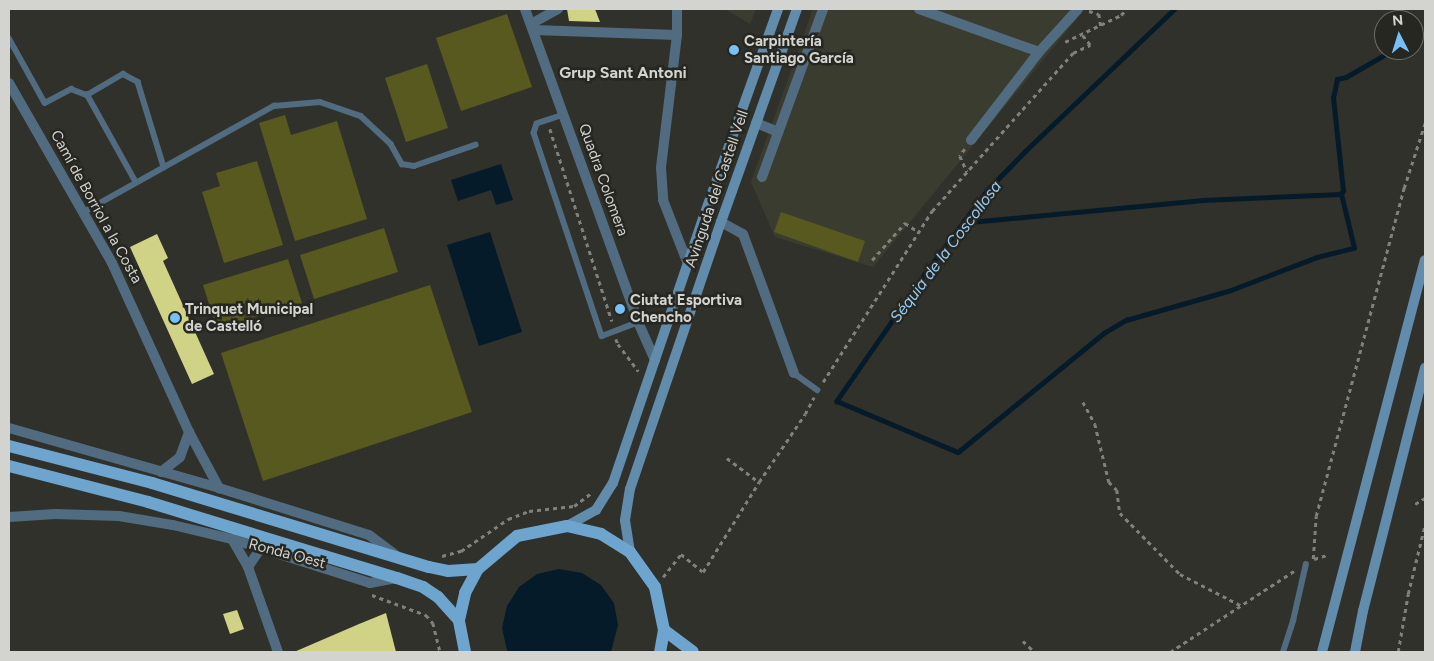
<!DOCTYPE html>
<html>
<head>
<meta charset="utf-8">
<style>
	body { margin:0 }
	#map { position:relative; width:1434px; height:661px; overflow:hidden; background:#31312c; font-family:Figtree,sans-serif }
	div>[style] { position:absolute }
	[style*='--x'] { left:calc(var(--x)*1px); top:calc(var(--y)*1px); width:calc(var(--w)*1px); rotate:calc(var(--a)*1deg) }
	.built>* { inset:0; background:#3b3c30 }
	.green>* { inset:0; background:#58591f }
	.water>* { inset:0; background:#061b29 }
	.stream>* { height:4.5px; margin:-2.25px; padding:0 2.25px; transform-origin:2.25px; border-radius:2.25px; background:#061b29 }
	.building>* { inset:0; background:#d0d386 }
	.path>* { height:2.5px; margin-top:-1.25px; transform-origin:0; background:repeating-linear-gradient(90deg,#80817c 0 4px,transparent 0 8px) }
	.service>* { height:5.5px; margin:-2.75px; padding:0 2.75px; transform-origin:2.75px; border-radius:2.75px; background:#516c80 }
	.minor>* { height:10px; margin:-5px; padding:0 5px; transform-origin:5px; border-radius:5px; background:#516c80 }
	.secondary>* { height:10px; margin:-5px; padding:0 5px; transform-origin:5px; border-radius:5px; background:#628cac }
	.primary>* { height:12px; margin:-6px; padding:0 6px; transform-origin:6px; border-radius:6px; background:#6ea5ce }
	.dots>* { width:14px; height:14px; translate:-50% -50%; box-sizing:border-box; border:2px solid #272722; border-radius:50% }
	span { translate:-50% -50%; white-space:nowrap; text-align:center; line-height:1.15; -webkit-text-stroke:5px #272722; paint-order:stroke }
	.poi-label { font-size:15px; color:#d3d4d0; font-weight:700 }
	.left { translate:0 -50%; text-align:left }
	.street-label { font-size:15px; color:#d3d4d0 }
	.neighbourhood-label { font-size:16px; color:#d3d4d0; font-weight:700 }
	.water-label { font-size:16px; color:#98cbf3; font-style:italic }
	.frame { position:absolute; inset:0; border:10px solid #d3d4d0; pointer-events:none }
	.north { position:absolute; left:1374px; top:10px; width:50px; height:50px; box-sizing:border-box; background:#272722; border:1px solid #6c6c68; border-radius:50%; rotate:355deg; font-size:14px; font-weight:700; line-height:20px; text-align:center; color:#d3d4d0 }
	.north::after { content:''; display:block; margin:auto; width:18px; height:22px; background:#76c0f7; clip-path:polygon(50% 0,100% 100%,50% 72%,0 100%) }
</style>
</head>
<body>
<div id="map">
	<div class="built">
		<div style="clip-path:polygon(725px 9px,756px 9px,750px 24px)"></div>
		<div style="clip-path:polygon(813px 9px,1085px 9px,873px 267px,775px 237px,751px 182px)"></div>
	</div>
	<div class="green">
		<div style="clip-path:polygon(507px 14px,532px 87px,461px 111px,436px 38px)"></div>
		<div style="clip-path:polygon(427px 64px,448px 128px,406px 142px,385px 78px)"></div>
		<div style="clip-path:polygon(285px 115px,291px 135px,337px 121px,367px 219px,295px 241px,259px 123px)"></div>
		<div style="clip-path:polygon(257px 161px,283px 245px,224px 263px,202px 192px,220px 186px,216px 173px)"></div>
		<div style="clip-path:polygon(781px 212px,865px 241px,858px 262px,774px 232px)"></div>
		<div style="clip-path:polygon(384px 228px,398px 272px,314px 299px,300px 255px)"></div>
		<div style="clip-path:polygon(288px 259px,302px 303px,217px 329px,203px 285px)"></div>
		<div style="clip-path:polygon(430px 285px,472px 412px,263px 481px,221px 353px)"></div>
	</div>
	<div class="water">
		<div style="clip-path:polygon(501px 164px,513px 200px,496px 205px,491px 190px,458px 201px,451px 180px)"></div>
		<div style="clip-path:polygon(490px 232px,522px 332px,479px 346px,447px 245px)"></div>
		<div style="clip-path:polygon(559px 569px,582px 573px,601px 585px,614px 603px,618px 625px,611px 652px,509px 652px,507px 650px,502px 628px,507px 606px,519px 587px,537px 574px)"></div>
	</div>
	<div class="stream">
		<div style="--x:1175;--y:9;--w:206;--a:136.4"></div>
		<div style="--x:1026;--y:151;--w:54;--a:134.3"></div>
		<div style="--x:988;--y:190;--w:105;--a:126.9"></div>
		<div style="--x:925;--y:274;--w:155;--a:124.7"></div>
		<div style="--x:837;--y:401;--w:131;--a:22.9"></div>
		<div style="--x:958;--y:452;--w:188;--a:-39.2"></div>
		<div style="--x:1104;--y:333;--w:26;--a:-31"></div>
		<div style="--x:1126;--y:320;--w:109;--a:-15.9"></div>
		<div style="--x:1231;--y:290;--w:92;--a:-21"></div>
		<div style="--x:1317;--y:257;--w:38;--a:-14"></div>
		<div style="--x:1354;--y:248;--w:56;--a:-103.5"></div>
		<div style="--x:1341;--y:194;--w:4;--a:-56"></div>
		<div style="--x:1343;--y:191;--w:94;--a:-96.1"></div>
		<div style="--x:1333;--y:98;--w:19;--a:-78"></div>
		<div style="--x:1337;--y:79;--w:9;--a:-13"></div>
		<div style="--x:1346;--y:77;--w:54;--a:-29.9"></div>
		<div style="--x:1414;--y:38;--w:13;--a:-32"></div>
		<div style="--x:967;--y:220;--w:4;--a:34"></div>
		<div style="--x:970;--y:222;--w:234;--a:-5.4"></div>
		<div style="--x:1203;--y:200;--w:138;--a:-2.5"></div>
	</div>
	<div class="building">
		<div style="clip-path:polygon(567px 9px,595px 9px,600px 22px,569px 21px)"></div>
		<div style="clip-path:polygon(157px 234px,168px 258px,163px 261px,214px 374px,192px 384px,130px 247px)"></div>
		<div style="clip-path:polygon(237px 610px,244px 629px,230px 634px,223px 614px)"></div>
		<div style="clip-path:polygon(386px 613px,396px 652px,294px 652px,359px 624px)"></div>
	</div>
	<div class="path">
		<div style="--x:1089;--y:11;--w:10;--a:17"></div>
		<div style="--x:1099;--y:14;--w:12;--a:81"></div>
		<div style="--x:1065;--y:42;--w:62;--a:-25.7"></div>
		<div style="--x:1121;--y:15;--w:8;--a:-45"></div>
		<div style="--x:550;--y:129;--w:202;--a:72.1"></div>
		<div style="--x:965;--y:149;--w:9;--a:126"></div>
		<div style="--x:960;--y:156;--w:17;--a:66"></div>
		<div style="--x:872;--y:260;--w:50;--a:-48.3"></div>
		<div style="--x:905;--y:223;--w:17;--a:33"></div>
		<div style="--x:616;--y:339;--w:5;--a:68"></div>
		<div style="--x:618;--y:344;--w:34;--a:53"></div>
		<div style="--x:823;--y:382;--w:203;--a:-57.5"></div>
		<div style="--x:932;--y:211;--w:212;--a:-48.3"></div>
		<div style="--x:1073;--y:53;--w:19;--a:-25"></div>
		<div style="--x:1090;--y:45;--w:13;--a:-129"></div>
		<div style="--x:1083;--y:402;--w:25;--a:61"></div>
		<div style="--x:1095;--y:424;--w:60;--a:76.4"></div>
		<div style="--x:1109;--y:482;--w:11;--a:45"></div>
		<div style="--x:1117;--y:490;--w:23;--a:83"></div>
		<div style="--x:1120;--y:513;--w:86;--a:45.5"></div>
		<div style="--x:1180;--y:574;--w:68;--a:27.3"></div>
		<div style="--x:727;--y:458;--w:40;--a:37"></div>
		<div style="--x:1415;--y:504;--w:12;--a:-31"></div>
		<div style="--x:442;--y:556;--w:20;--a:-15"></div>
		<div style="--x:461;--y:551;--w:57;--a:-34.2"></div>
		<div style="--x:508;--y:519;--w:22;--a:-21"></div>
		<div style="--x:529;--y:511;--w:45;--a:-6.3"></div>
		<div style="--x:574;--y:506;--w:21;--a:-37"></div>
		<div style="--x:1313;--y:559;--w:43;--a:-86"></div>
		<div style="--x:1316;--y:516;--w:340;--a:-75"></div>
		<div style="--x:1404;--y:188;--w:68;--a:-72.1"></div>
		<div style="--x:1314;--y:559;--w:14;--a:-17"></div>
		<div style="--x:663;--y:577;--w:29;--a:-52"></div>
		<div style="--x:681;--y:554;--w:28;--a:39"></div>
		<div style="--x:703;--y:572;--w:106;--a:-58.1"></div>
		<div style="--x:759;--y:482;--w:82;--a:-55.9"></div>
		<div style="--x:805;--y:414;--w:19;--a:-62"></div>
		<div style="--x:372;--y:595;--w:58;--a:20.3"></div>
		<div style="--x:426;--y:615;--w:11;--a:49"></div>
		<div style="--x:433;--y:623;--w:30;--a:76"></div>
		<div style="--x:1023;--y:641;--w:16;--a:43"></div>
		<div style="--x:1170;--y:652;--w:148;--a:-33.2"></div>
		<div style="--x:1398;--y:652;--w:59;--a:-80.2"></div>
		<div style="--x:1408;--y:594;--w:72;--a:-76.3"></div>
	</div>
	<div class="service">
		<div style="--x:9;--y:38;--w:74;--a:61"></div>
		<div style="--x:45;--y:103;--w:30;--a:-28"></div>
		<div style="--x:71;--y:89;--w:17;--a:21"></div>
		<div style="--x:564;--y:115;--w:28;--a:162"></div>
		<div style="--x:537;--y:124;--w:9;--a:108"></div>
		<div style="--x:534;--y:133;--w:214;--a:71.5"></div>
		<div style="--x:602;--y:336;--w:39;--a:-21"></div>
		<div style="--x:136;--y:183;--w:101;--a:-119.1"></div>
		<div style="--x:87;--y:95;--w:42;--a:-30.3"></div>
		<div style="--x:123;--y:74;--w:17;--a:28"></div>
		<div style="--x:138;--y:82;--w:89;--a:73"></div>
		<div style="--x:84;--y:212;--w:218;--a:-29.2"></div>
		<div style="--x:274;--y:106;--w:46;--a:-5"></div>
		<div style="--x:320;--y:102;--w:43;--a:18.9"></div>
		<div style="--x:361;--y:116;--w:41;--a:43"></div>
		<div style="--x:391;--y:144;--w:23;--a:61"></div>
		<div style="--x:402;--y:164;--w:12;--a:9"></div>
		<div style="--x:414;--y:166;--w:65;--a:-19"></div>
		<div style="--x:794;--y:373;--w:29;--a:36"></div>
		<div style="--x:1283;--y:652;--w:33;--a:-72"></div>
		<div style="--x:1293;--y:621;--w:58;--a:-77.2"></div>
	</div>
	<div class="minor">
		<div style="--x:525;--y:9;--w:333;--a:70.1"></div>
		<div style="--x:638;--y:322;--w:42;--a:65.9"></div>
		<div style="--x:677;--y:9;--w:26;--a:90"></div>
		<div style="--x:677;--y:35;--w:134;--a:96.9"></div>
		<div style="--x:661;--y:168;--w:32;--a:86"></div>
		<div style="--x:663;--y:200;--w:69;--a:68.7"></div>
		<div style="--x:919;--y:9;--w:127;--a:19.7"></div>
		<div style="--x:531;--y:24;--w:31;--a:-29"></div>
		<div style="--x:534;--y:30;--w:143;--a:2"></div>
		<div style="--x:9;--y:83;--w:207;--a:60.2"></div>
		<div style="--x:112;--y:263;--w:186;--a:65.5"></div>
		<div style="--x:189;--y:432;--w:64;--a:61.8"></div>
		<div style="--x:756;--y:123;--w:24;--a:22"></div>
		<div style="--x:971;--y:140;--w:111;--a:-52.3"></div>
		<div style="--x:1039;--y:52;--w:58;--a:-47.8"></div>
		<div style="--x:762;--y:177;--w:179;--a:-70"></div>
		<div style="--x:721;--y:222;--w:25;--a:29"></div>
		<div style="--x:743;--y:234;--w:148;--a:69.9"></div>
		<div style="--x:9;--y:428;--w:218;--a:15.9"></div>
		<div style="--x:219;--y:488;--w:157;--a:17.4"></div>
		<div style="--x:369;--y:535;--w:35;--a:37"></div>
		<div style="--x:161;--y:472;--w:24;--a:-38"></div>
		<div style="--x:180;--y:457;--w:27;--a:-70"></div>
		<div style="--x:9;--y:517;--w:46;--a:-3.7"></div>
		<div style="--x:55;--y:514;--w:64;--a:1.8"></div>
		<div style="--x:119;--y:516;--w:55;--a:9.5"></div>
		<div style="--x:173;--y:525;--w:61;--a:13.3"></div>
		<div style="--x:232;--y:539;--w:145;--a:17.7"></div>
		<div style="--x:370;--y:583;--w:25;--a:-11"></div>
		<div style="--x:232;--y:539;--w:32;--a:60"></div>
		<div style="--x:248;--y:567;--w:90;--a:70.6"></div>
		<div style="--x:248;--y:567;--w:23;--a:-56"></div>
	</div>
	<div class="secondary">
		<div style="--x:567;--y:526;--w:33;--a:-29"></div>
		<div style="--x:596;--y:510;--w:32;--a:-58"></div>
		<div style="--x:613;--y:483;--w:285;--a:-71.2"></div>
		<div style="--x:705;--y:213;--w:217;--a:-70.3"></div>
		<div style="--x:630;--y:552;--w:32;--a:-99"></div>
		<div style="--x:625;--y:520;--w:31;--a:-81"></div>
		<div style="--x:630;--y:489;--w:282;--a:-71.2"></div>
		<div style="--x:721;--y:222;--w:226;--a:-70.4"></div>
		<div style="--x:1322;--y:652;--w:405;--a:-75.3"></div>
		<div style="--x:1355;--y:652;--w:42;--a:-79"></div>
		<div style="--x:1363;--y:611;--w:251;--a:-75.7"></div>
	</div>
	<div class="primary">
		<div style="--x:9;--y:446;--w:148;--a:14.5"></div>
		<div style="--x:152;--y:483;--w:289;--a:16.9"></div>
		<div style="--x:429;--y:567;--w:19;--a:12"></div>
		<div style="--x:448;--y:571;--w:30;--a:-4"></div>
		<div style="--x:9;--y:466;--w:144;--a:14.5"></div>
		<div style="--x:148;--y:502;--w:260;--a:17"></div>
		<div style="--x:397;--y:578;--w:28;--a:19"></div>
		<div style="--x:423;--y:587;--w:18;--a:34"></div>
		<div style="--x:438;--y:597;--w:31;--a:48"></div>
		<div style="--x:664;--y:630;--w:36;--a:37"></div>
		<div style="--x:465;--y:652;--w:33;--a:-101"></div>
		<div style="--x:459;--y:620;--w:28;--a:-77"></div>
		<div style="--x:465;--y:593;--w:27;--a:-62"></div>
		<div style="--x:478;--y:569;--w:51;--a:-40.2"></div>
		<div style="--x:517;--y:536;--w:51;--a:-11.3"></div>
		<div style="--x:567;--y:526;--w:35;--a:13"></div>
		<div style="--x:601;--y:534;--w:34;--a:32"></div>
		<div style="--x:630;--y:552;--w:43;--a:54.5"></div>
		<div style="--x:655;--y:587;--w:44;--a:78.2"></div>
		<div style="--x:664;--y:630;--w:22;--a:100"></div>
	</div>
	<div class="dots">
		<div style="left:734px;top:50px;background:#76c0f7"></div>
		<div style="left:620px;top:309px;background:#76c0f7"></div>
		<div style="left:175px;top:318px;background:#76c0f7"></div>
	</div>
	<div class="poi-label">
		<span class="left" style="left:744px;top:50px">Carpintería<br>Santiago García</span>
		<span class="left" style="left:630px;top:309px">Ciutat Esportiva<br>Chencho</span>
		<span class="left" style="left:185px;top:318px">Trinquet Municipal<br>de Castelló</span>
	</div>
	<div class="street-label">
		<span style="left:603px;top:180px;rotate:70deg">Quadra Colomera</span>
		<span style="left:717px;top:189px;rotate:-71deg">Avinguda del Castell Vell</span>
		<span style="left:96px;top:207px;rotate:61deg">Camí de Borriol a la Costa</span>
		<span style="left:287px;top:554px;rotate:15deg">Ronda Oest</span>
	</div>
	<div class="neighbourhood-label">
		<span style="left:623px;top:73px">Grup Sant Antoni</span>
	</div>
	<div class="water-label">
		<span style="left:946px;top:252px;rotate:-53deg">Séquia de la Coscollosa</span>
	</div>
	<div class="frame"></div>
	<div class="north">N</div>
</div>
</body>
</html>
